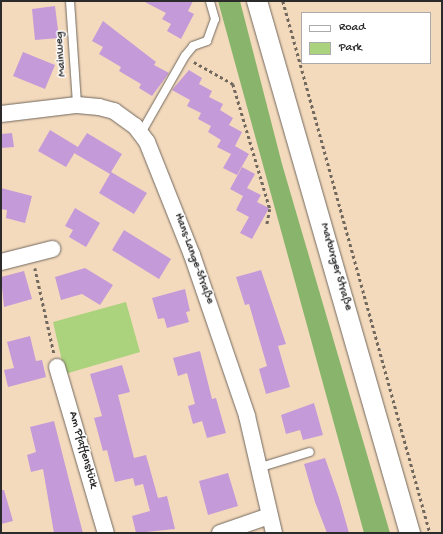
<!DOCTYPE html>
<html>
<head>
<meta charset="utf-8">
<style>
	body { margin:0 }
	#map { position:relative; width:443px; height:534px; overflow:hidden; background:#f4dabd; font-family:"Gochi Hand",sans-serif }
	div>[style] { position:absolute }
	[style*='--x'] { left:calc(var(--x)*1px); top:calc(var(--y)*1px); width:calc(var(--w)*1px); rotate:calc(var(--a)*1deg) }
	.green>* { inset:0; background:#abd27c }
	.forest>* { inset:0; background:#88b46c }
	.building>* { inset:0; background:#c59ad8 }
	.path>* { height:2.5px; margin-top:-1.25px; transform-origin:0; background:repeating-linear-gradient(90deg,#71685e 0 3px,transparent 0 6px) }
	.roads { filter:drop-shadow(0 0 1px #71685e) drop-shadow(0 0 1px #71685e) }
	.service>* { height:8px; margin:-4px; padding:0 4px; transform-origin:4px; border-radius:4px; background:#fff }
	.minor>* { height:16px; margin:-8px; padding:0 8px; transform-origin:8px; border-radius:8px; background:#fff }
	.tertiary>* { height:20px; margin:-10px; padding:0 10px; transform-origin:10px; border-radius:10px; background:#fff }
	span { translate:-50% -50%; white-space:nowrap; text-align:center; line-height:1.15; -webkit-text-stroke:3px #fff; paint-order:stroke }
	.street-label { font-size:12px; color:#2b2b2b }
	.frame { position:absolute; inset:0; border:2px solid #2b2b2b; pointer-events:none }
	.legend { position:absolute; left:301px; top:12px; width:130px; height:52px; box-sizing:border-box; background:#fff; border:1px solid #aaa; margin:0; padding:5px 7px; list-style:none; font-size:12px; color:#2b2b2b }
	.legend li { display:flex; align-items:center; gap:8px; height:20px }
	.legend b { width:20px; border:1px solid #aaa }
</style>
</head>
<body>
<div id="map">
	<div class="green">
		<div style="clip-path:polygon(126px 302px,140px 352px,65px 374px,53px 322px)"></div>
	</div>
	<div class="forest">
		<div style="clip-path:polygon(218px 1px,240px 1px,282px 164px,390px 533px,364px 533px)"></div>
	</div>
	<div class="building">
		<div style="clip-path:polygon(143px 1px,193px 1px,188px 11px,194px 14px,181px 39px,167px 31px,171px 24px,162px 19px,166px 13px)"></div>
		<div style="clip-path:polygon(55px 6px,59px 38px,35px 40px,32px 9px)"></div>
		<div style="clip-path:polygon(103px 21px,156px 62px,154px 65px,169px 73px,152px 96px,139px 88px,141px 84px,119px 71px,121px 67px,99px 54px,103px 47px,92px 41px)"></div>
		<div style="clip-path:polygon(23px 52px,55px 65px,45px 89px,13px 76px)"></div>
		<div style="clip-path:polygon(189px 70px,202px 78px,199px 84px,212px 91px,209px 97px,223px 104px,220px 110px,233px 118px,229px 125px,242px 132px,235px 146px,249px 154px,237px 175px,223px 168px,231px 154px,217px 147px,221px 140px,208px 132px,211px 126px,198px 119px,201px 113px,187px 106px,190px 100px,172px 90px)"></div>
		<div style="clip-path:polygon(50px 130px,78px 147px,66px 167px,38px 151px)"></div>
		<div style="clip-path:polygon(12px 133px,14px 147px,1px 148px,1px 134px)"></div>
		<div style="clip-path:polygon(87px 133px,122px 154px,111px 172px,147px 193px,134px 214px,99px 193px,110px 174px,74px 153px)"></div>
		<div style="clip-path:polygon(242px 167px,255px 174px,247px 188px,261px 195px,257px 202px,269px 208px,252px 239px,240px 233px,249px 217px,236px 210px,243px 196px,230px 189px)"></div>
		<div style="clip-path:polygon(1px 188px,32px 196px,25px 223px,6px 218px,7px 210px,1px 209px)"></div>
		<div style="clip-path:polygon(75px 208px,100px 223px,86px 247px,69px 237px,73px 230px,65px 226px)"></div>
		<div style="clip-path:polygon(124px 230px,171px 259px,159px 279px,112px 250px)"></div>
		<div style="clip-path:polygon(85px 268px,113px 285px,100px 305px,82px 294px,61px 300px,55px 277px)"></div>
		<div style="clip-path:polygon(261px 270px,286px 344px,278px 346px,290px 387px,266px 394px,259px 369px,267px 366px,249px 304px,245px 305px,236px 277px)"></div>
		<div style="clip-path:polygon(24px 271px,32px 299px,4px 307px,1px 277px)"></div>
		<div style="clip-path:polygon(185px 289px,190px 311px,186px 312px,189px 322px,167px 328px,164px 318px,158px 319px,152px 298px)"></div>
		<div style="clip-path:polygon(30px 336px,36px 361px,42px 360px,46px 377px,8px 387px,4px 370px,14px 368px,7px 342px)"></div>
		<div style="clip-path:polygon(200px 351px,212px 399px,216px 398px,226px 433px,207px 438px,202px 421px,193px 424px,188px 406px,195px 404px,187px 373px,178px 376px,173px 358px)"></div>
		<div style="clip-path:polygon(122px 365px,130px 392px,118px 395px,134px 458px,146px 455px,158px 498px,167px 496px,175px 529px,136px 533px,132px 516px,150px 511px,143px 484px,135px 486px,133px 478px,115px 482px,107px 450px,103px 451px,94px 418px,102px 416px,90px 374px)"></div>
		<div style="clip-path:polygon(314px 403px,323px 435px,303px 440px,300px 430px,286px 434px,281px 415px)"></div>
		<div style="clip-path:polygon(54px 421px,70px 484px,83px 533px,54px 533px,43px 469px,31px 472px,27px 455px,36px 452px,30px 427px)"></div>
		<div style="clip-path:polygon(325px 458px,339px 498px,349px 533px,327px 533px,315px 502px,304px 464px)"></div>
		<div style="clip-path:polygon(228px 473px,238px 506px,208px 515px,199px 481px)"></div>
		<div style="clip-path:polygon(1px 490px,4px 490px,13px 521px,1px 524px)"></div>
	</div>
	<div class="path">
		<div style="--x:283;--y:1;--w:552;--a:74.55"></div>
		<div style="--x:194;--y:62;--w:45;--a:29.4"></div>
		<div style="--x:233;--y:84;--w:130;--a:73.5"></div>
		<div style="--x:270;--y:209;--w:15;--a:101"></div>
		<div style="--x:35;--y:268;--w:87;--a:77.4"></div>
	</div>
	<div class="roads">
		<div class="service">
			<div style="--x:70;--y:1;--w:104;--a:86.1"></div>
			<div style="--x:141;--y:133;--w:89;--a:-60.3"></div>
			<div style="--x:185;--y:56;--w:13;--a:-51"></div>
			<div style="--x:193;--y:46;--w:15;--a:-20"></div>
			<div style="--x:207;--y:41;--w:23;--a:-70"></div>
			<div style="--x:215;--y:19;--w:19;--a:-106"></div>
			<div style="--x:258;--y:468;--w:54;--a:-17.1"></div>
		</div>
		<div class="minor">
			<div style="--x:1;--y:114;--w:77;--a:-6.8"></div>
			<div style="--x:77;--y:105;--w:22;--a:5"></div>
			<div style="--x:99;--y:107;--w:16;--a:15"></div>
			<div style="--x:114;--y:111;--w:26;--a:36"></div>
			<div style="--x:135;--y:126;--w:20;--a:53"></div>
			<div style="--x:147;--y:142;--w:122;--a:68.3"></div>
			<div style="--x:192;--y:255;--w:170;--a:71.1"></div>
			<div style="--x:247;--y:416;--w:120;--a:77"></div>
			<div style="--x:1;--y:262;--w:53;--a:-14.3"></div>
			<div style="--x:57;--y:367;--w:173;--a:73.6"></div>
			<div style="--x:220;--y:533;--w:52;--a:-19.1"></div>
		</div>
		<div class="tertiary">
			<div style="--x:257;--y:1;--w:554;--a:73.96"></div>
		</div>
	</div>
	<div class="street-label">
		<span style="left:62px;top:54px;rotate:-94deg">Mainweg</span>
		<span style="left:193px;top:259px;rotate:70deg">Hans-Lange-Straße</span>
		<span style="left:335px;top:267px;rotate:74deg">Marburger Straße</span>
		<span style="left:82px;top:450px;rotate:74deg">Am Pfaffenstück</span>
	</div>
	<div class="frame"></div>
	<ul class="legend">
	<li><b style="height:5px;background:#fff"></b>Road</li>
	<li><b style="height:11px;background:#abd27c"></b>Park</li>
	</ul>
</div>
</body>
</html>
